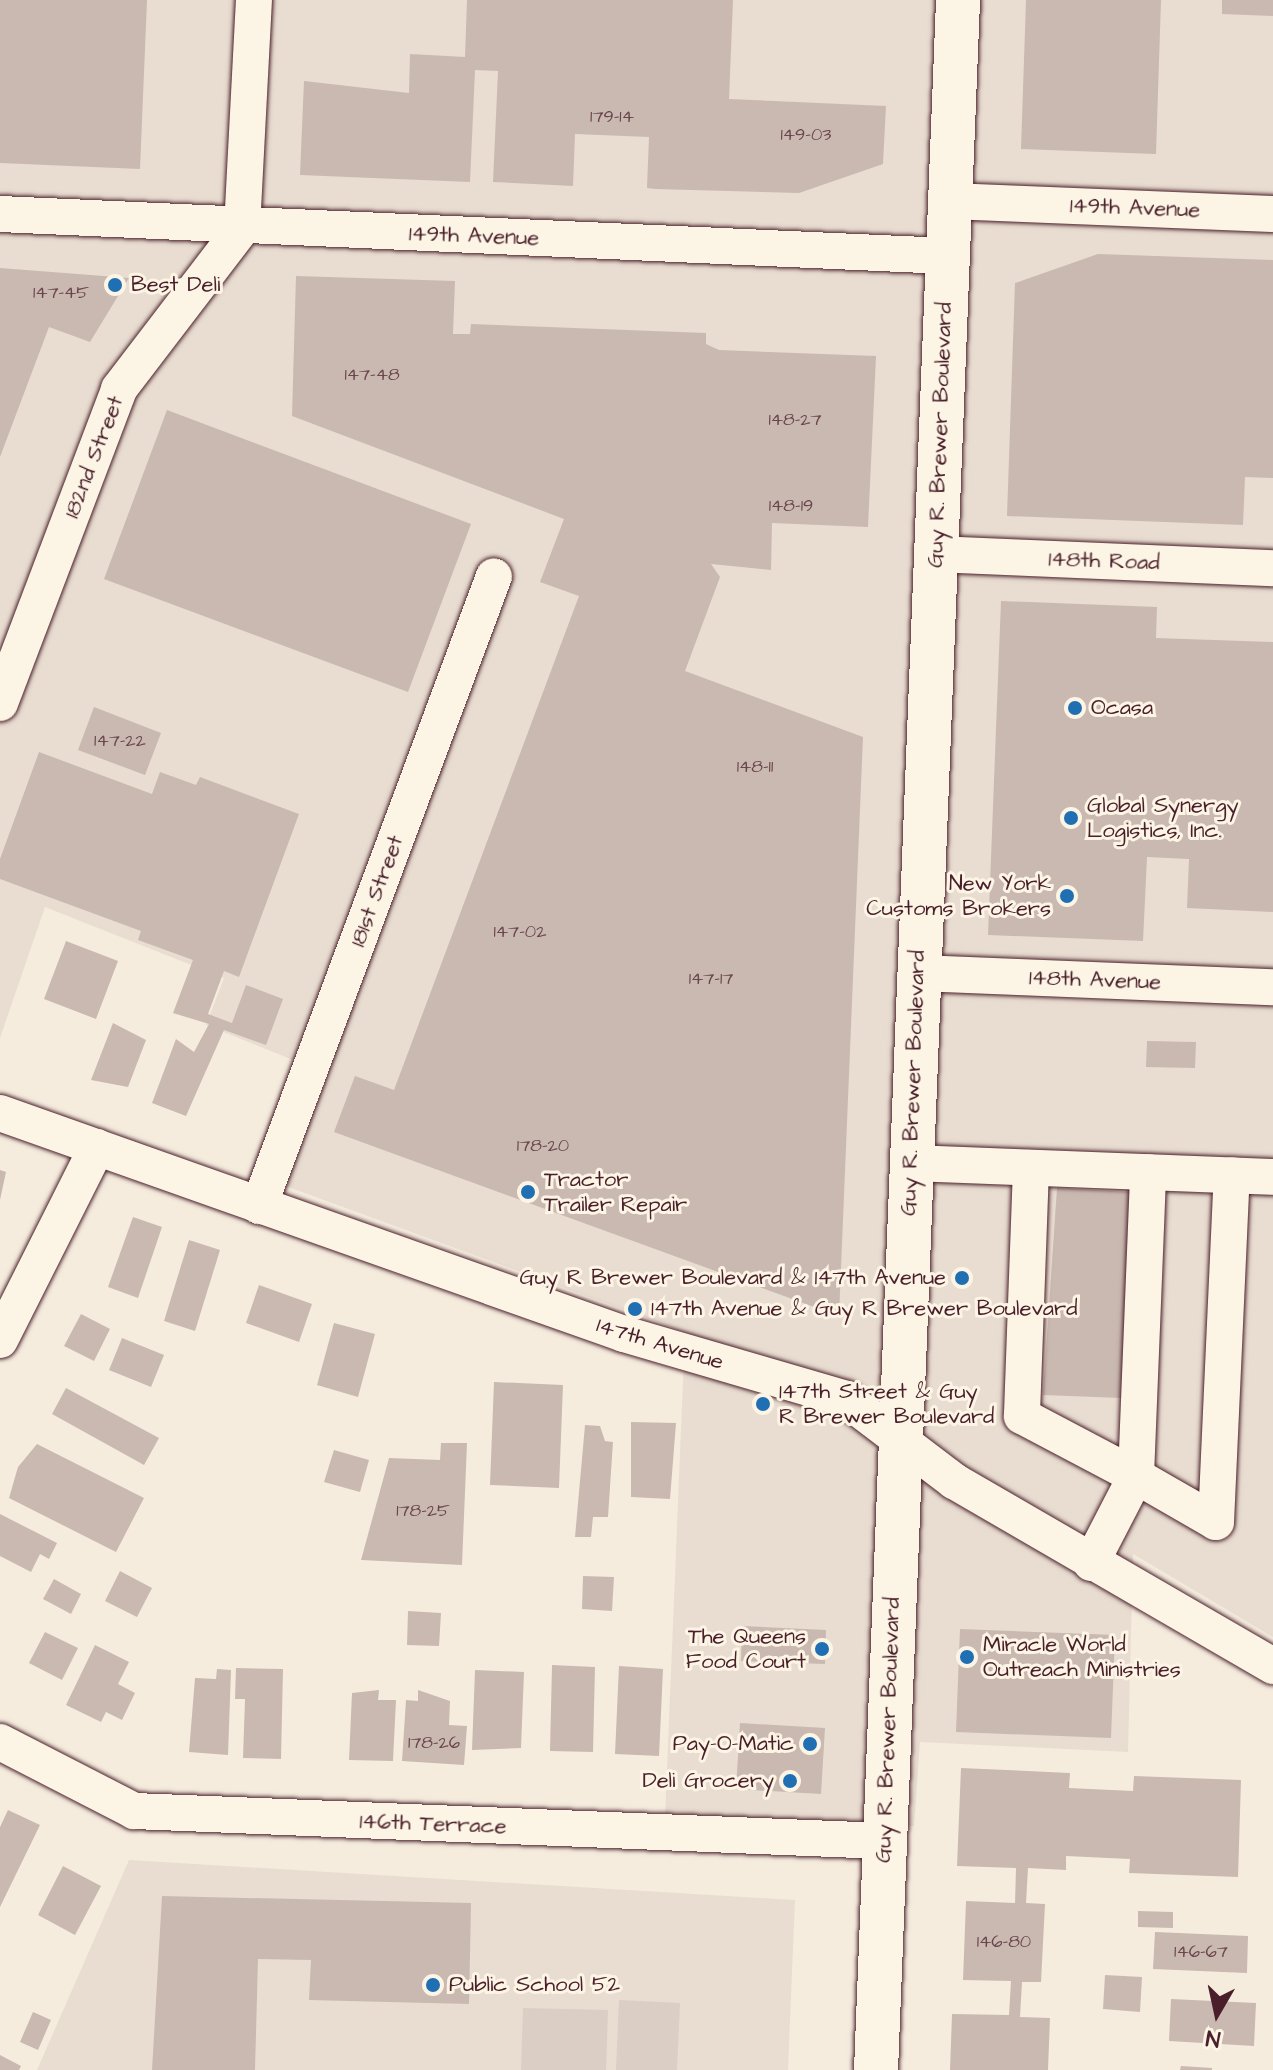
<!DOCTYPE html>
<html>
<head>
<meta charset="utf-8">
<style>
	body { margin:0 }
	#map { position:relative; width:1273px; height:2070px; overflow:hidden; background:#f5ecde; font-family:"Architects Daughter",sans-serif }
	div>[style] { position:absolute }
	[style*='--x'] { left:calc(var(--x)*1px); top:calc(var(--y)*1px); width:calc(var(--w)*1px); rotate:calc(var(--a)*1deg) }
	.built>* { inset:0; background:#e8ddd0 }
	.green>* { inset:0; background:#dbcec4 }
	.building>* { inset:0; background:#cab9b1 }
	.roads { filter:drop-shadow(0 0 2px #4a1f2b) drop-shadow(0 0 2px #4a1f2b) }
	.minor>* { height:36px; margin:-18px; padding:0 18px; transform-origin:18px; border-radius:18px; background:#fcf5e5 }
	.major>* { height:44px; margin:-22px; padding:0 22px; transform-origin:22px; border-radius:22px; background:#fcf5e5 }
	.dots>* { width:22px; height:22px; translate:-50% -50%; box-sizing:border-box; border:4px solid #fcf5e5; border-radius:50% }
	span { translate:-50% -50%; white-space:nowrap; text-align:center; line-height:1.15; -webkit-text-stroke:6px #fcf5e5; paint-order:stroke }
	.number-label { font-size:18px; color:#6a464c }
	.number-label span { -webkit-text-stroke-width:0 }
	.street-label { font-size:22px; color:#4a1f2b }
	.poi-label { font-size:22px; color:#4a1f2b }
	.left { translate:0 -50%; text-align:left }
	.right { translate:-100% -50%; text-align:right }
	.north { position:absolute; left:1177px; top:1974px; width:80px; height:80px; -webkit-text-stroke:6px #fcf5e5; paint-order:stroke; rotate:189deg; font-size:22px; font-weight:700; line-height:32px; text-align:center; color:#4a1f2b }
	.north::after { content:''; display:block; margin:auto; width:28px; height:36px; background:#4a1f2b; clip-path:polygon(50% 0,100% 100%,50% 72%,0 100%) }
</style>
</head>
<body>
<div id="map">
	<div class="built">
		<div style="clip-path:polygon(0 0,1273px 0,1273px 1637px,1133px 1554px,1128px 1752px,920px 1742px,914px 1826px,665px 1818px,685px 1332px,250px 1173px,293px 1060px,206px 1025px,224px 978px,45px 907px,0 1038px)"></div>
		<div style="clip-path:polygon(129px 1860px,795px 1900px,788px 2070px,37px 2070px)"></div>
	</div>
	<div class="green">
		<div style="clip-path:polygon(619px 2000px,680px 2003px,677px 2070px,616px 2070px)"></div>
		<div style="clip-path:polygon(523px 2008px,608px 2010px,606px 2070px,521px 2070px)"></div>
	</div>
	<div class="building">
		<div style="clip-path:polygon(0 0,147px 0,140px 169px,0 163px)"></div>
		<div style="clip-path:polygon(467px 0,733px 0,729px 99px,886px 106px,883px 164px,799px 193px,655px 189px,647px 188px,649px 137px,575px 134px,573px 186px,493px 182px,498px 71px,475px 70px,470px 182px,300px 175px,304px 81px,409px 93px,410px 54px,465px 57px)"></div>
		<div style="clip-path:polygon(1026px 0,1161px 0,1156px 154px,1021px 149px)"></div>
		<div style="clip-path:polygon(1222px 0,1273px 0,1273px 16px,1222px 14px)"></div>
		<div style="clip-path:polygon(1098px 254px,1273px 260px,1273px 478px,1245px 477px,1243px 525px,1007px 516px,1015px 283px)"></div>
		<div style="clip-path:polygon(0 268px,129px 278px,90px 342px,49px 327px,0 457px)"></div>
		<div style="clip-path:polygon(296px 276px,455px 281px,453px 334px,470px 334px,471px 324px,706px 333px,706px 344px,719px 350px,876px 356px,868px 527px,772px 523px,771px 570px,711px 564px,720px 577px,685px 671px,863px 737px,839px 1316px,334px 1132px,355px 1076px,394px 1090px,579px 596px,540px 582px,564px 519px,292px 416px)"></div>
		<div style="clip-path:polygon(167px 410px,471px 524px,408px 692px,104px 579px)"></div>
		<div style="clip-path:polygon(1001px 601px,1157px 607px,1156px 638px,1273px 642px,1273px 912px,1187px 908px,1189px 859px,1147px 857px,1143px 941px,988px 935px)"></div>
		<div style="clip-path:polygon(94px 707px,161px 733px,145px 775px,78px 750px)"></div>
		<div style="clip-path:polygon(39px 752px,152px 794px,160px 772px,196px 785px,200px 777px,299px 814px,239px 977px,224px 971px,208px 1014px,232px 1023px,246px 985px,283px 999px,266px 1045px,224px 1030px,186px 1116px,152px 1103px,176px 1039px,194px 1052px,209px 1024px,173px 1013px,193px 960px,138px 940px,141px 931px,0 879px,0 859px)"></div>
		<div style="clip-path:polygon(66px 941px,118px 961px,96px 1019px,44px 999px)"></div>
		<div style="clip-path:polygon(113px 1023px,146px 1040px,128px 1087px,91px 1080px)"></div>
		<div style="clip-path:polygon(1147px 1041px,1196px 1042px,1195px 1068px,1146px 1067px)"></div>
		<div style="clip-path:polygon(0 1170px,6px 1172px,0 1200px)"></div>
		<div style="clip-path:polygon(1057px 1188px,1130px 1192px,1121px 1398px,1043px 1395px)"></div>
		<div style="clip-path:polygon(133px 1217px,162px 1227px,138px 1298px,108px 1287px)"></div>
		<div style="clip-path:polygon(189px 1240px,220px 1250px,195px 1331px,164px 1321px)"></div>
		<div style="clip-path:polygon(259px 1285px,312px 1304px,299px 1342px,246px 1323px)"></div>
		<div style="clip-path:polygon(81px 1314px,110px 1329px,94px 1361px,64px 1346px)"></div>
		<div style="clip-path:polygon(334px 1323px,375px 1334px,358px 1397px,317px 1385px)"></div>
		<div style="clip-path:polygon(122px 1338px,164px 1355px,151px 1387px,109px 1370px)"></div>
		<div style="clip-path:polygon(494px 1382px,563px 1385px,559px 1488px,490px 1485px)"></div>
		<div style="clip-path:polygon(66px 1388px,159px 1438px,144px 1465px,52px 1414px)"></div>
		<div style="clip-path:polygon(631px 1422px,676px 1423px,670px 1499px,631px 1497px)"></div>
		<div style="clip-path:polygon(585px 1425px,600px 1426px,605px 1441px,613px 1442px,608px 1517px,593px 1517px,591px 1537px,575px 1537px)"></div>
		<div style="clip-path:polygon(441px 1443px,467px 1443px,462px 1565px,361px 1560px,389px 1458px,440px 1460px)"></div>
		<div style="clip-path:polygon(37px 1444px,144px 1498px,116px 1552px,9px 1498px,18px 1467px)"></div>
		<div style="clip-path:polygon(334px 1450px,369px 1460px,360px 1492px,324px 1482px)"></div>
		<div style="clip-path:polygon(0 1514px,57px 1543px,49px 1559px,40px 1554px,31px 1572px,0 1556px)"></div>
		<div style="clip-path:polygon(120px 1571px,152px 1588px,137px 1617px,105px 1601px)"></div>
		<div style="clip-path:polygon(583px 1576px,614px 1577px,612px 1611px,582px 1609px)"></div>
		<div style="clip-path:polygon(54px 1579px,81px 1594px,71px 1614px,43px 1599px)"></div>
		<div style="clip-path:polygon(408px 1611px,441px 1613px,439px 1646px,407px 1645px)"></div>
		<div style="clip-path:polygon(742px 1626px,826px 1630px,825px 1664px,741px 1661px)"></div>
		<div style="clip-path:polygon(960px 1629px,1115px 1635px,1111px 1738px,956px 1732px)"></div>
		<div style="clip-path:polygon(45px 1632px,78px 1648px,62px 1680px,29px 1663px)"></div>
		<div style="clip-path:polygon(95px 1645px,129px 1662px,118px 1684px,135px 1693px,122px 1720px,106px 1712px,101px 1722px,66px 1705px)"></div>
		<div style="clip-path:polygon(552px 1665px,595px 1667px,593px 1752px,550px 1751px)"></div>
		<div style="clip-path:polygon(619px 1666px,663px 1669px,659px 1756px,615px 1754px)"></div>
		<div style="clip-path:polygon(236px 1668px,283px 1669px,281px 1759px,243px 1758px,245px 1699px,235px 1699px)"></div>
		<div style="clip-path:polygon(217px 1669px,231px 1670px,228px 1755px,189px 1752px,195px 1678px,216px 1679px)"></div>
		<div style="clip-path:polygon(475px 1670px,524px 1672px,521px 1748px,472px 1750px)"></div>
		<div style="clip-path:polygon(379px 1690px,378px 1700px,396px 1700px,393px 1761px,349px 1760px,352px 1693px)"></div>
		<div style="clip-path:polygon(418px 1690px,450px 1701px,449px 1725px,467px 1726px,464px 1765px,402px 1761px,406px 1700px,418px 1701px)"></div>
		<div style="clip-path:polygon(740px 1723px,825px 1728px,821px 1794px,736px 1789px)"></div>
		<div style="clip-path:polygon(961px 1768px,1070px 1773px,1069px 1788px,1133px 1791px,1134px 1776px,1241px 1780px,1238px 1877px,1129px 1873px,1130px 1859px,1066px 1856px,1066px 1870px,1028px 1868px,1026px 1903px,1045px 1904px,1041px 1982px,1022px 1982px,1020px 2017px,1050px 2018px,1048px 2070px,950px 2070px,952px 2014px,1009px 2015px,1011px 1981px,963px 1980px,966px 1901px,1015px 1903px,1016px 1868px,957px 1866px)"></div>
		<div style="clip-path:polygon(8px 1810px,40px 1825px,0 1907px,0 1827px)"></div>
		<div style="clip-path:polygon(63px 1866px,101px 1886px,75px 1935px,38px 1915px)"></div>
		<div style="clip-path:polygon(162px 1896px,471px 1903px,469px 2004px,309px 2000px,311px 1960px,258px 1959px,255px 2070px,152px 2070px)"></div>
		<div style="clip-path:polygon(1138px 1911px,1173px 1912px,1173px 1928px,1138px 1927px)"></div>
		<div style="clip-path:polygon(1155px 1932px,1248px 1936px,1247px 1973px,1153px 1969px)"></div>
		<div style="clip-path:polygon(1105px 1975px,1142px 1977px,1140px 2012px,1103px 2009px)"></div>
		<div style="clip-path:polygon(1171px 1999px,1256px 2003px,1254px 2046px,1169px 2041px)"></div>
		<div style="clip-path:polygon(33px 2012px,51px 2020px,38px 2050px,20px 2042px)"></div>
		<div style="clip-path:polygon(0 2055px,21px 2066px,19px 2070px,0 2070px)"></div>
		<div style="clip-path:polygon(1181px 2066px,1212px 2068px,1212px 2070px,1180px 2070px)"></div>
	</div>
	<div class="roads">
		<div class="minor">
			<div style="--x:949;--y:201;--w:324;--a:2.3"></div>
			<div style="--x:0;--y:214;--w:948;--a:2.54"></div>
			<div style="--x:935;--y:554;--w:338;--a:2.4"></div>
			<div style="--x:0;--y:703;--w:336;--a:-69.2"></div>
			<div style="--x:119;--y:389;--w:203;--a:-52.6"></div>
			<div style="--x:242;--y:228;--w:228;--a:-87"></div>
			<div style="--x:918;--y:973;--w:355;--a:2.3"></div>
			<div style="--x:0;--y:1113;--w:662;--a:19.5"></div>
			<div style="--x:624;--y:1334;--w:231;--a:16.3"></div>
			<div style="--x:846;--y:1399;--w:136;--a:37.2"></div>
			<div style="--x:954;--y:1481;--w:369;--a:30.1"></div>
			<div style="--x:910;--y:1163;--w:363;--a:2.2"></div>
			<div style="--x:1031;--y:1168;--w:248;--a:92.1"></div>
			<div style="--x:1022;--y:1416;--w:129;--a:27.8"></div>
			<div style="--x:1136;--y:1476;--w:304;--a:-87.7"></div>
			<div style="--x:259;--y:1206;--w:672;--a:-69.54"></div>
			<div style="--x:0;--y:1340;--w:216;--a:-63.3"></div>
			<div style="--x:1091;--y:1563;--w:98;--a:-62.7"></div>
			<div style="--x:1136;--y:1476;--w:92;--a:29.9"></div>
			<div style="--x:1216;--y:1522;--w:347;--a:-87.4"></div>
			<div style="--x:0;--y:1742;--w:151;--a:27.2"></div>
			<div style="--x:134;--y:1811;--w:750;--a:2.29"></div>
		</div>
		<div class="major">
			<div style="--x:876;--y:2070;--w:2072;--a:-87.73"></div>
		</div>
	</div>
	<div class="dots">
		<div style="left:115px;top:285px;background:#1f6fb2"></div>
		<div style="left:1075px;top:708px;background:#1f6fb2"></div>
		<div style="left:1071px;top:818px;background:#1f6fb2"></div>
		<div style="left:1067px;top:896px;background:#1f6fb2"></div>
		<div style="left:528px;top:1192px;background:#1f6fb2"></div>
		<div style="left:962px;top:1278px;background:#1f6fb2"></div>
		<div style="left:635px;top:1309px;background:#1f6fb2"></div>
		<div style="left:763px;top:1404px;background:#1f6fb2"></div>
		<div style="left:822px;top:1649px;background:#1f6fb2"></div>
		<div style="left:967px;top:1657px;background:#1f6fb2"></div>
		<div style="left:810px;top:1744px;background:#1f6fb2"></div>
		<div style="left:790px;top:1781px;background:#1f6fb2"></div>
		<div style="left:433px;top:1985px;background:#1f6fb2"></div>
	</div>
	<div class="number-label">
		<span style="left:612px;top:117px">179-14</span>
		<span style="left:806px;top:135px">149-03</span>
		<span style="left:61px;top:293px">147-45</span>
		<span style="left:372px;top:375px">147-48</span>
		<span style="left:795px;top:420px">148-27</span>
		<span style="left:791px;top:506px">148-19</span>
		<span style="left:120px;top:741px">147-22</span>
		<span style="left:755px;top:767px">148-11</span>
		<span style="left:520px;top:932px">147-02</span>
		<span style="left:711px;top:979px">147-17</span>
		<span style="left:543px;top:1146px">178-20</span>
		<span style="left:423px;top:1511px">178-25</span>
		<span style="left:434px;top:1743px">178-26</span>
		<span style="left:1004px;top:1942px">146-80</span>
		<span style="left:1201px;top:1952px">146-67</span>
	</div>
	<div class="street-label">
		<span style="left:1135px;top:208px;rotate:2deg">149th Avenue</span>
		<span style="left:474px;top:236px;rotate:2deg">149th Avenue</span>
		<span style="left:940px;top:435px;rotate:-88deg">Guy R. Brewer Boulevard</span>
		<span style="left:94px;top:457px;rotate:-69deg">182nd Street</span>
		<span style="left:1104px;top:561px;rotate:2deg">148th Road</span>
		<span style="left:377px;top:891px;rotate:-70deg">181st Street</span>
		<span style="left:1095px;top:980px;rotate:2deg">148th Avenue</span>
		<span style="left:913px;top:1083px;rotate:-88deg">Guy R. Brewer Boulevard</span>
		<span style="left:660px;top:1344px;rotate:17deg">147th Avenue</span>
		<span style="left:888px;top:1730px;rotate:-88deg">Guy R. Brewer Boulevard</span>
		<span style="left:433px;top:1824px;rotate:2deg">146th Terrace</span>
	</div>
	<div class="poi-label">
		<span class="left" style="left:131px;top:285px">Best Deli</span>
		<span class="left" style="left:1091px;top:708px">Ocasa</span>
		<span class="left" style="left:1087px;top:818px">Global Synergy<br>Logistics, Inc.</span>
		<span class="right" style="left:1051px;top:896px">New York<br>Customs Brokers</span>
		<span class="left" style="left:544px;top:1192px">Tractor<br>Trailer Repair</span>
		<span class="right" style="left:946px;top:1278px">Guy R Brewer Boulevard &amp; 147th Avenue</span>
		<span class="left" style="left:651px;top:1309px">147th Avenue &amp; Guy R Brewer Boulevard</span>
		<span class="left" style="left:779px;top:1404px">147th Street &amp; Guy<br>R Brewer Boulevard</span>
		<span class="right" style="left:806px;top:1649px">The Queens<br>Food Court</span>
		<span class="left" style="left:983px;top:1657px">Miracle World<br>Outreach Ministries</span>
		<span class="right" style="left:794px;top:1744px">Pay-O-Matic</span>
		<span class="right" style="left:774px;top:1781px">Deli Grocery</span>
		<span class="left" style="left:449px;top:1985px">Public School 52</span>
	</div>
	<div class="north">N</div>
</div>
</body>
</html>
